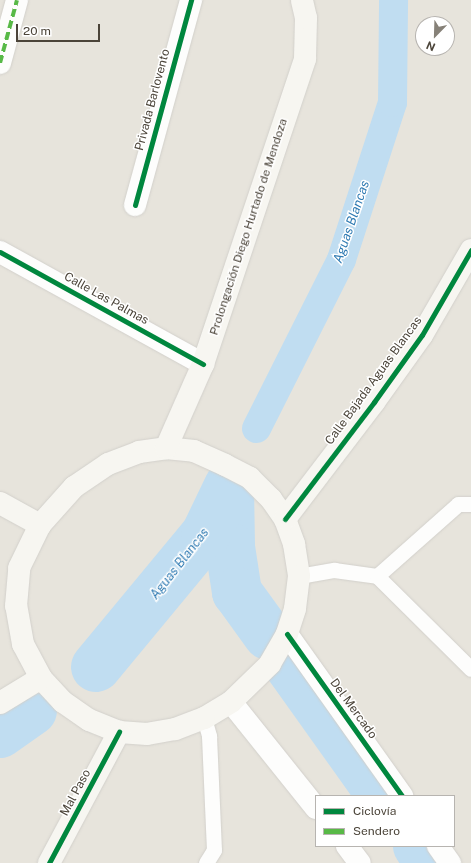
<!DOCTYPE html>
<html>
<head>
<meta charset="utf-8">
<style>
	body { margin:0 }
	#map { position:relative; width:471px; height:863px; overflow:hidden; background:#f4f2ee; font-family:"Public Sans",sans-serif }
	div>[style] { position:absolute }
	[style*='--x'] { left:calc(var(--x)*1px); top:calc(var(--y)*1px); width:calc(var(--w)*1px); rotate:calc(var(--a)*1deg) }
	.residential>* { inset:0; background:#e7e4dc }
	.canal>* { height:29px; margin:-14.5px; padding:0 14.5px; transform-origin:14.5px; border-radius:14.5px; background:#c0ddf1 }
	.river>* { height:50px; margin:-25px; padding:0 25px; transform-origin:25px; border-radius:25px; background:#c0ddf1 }
	.roads { filter:drop-shadow(0 0 1px #d2d0cb) drop-shadow(0 0 1px #d2d0cb) }
	.lane>* { height:15px; margin:-7.5px; padding:0 7.5px; transform-origin:7.5px; border-radius:7.5px; background:#fdfdfc }
	.street>* { height:22px; margin:-11px; padding:0 11px; transform-origin:11px; border-radius:11px; background:#fdfdfc }
	.secondary>* { height:22px; margin:-11px; padding:0 11px; transform-origin:11px; border-radius:11px; background:#f7f6f1 }
	.quiet>* { height:4px; margin-top:-2px; transform-origin:0; background:repeating-linear-gradient(90deg,#58b947 0 8px,transparent 0 12px) }
	.cycleway>* { height:5px; margin:-2.5px; padding:0 2.5px; transform-origin:2.5px; border-radius:2.5px; background:#00873e }
	span { translate:-50% -50%; white-space:nowrap; text-align:center; line-height:1.15; -webkit-text-stroke:3px #fff; paint-order:stroke }
	.street-label { font-size:12px; color:#4b4439 }
	.water-label { font-size:13px; color:#2e7ab2; font-style:italic }
	.legend { position:absolute; left:315px; top:795px; width:140px; height:52px; box-sizing:border-box; background:#fff; border:1px solid #b7b4b0; margin:0; padding:5px 7px; list-style:none; font-size:12px; color:#4b4439 }
	.legend li { display:flex; align-items:center; gap:8px; height:20px }
	.legend b { width:20px; border:1px solid #b7b4b0 }
	.north { position:absolute; left:415px; top:16px; width:40px; height:40px; box-sizing:border-box; background:#fff; border:1px solid #b7b4b0; border-radius:50%; rotate:203deg; font-size:11px; font-weight:700; line-height:16px; text-align:center; color:#4b4439 }
	.north::after { content:''; display:block; margin:auto; width:14px; height:18px; background:#868178; clip-path:polygon(50% 0,100% 100%,50% 72%,0 100%) }
	.scale { position:absolute; left:16px; top:24px; width:84px; height:18px; box-sizing:border-box; border:2px solid #4b4439; border-top:0; padding-left:5px; font-size:12px; line-height:14px; white-space:nowrap; color:#4b4439; -webkit-text-stroke:3px #fff; paint-order:stroke }
</style>
</head>
<body>
<div id="map">
	<div class="residential">
		<div style="clip-path:polygon(evenodd,0 0,471px 0,471px 863px,0 863px,0 0,423px 24px,447px 24px,447px 48px,423px 48px,423px 24px,0 0,316px 796px,454px 796px,454px 846px,316px 846px,316px 796px)"></div>
	</div>
	<div class="canal">
		<div style="--x:256;--y:428;--w:189;--a:-63.3"></div>
		<div style="--x:341;--y:259;--w:165;--a:-72"></div>
		<div style="--x:392;--y:102;--w:102;--a:-89.4"></div>
	</div>
	<div class="river">
		<div style="--x:229;--y:488;--w:59;--a:89"></div>
		<div style="--x:230;--y:547;--w:46;--a:81.2"></div>
		<div style="--x:237;--y:592;--w:53;--a:54.2"></div>
		<div style="--x:288;--y:664;--w:162;--a:54.5"></div>
		<div style="--x:96;--y:667;--w:173;--a:-50.4"></div>
		<div style="--x:206;--y:534;--w:53;--a:-64.4"></div>
		<div style="--x:0;--y:733;--w:39;--a:-35"></div>
		<div style="--x:418;--y:846;--w:21;--a:55"></div>
	</div>
	<div class="roads">
		<div class="lane">
			<div style="--x:299;--y:576;--w:36;--a:-10"></div>
			<div style="--x:334;--y:570;--w:43;--a:7.9"></div>
			<div style="--x:377;--y:576;--w:132;--a:44.7"></div>
			<div style="--x:377;--y:576;--w:108;--a:-41.6"></div>
			<div style="--x:458;--y:504;--w:13;--a:0"></div>
			<div style="--x:204;--y:718;--w:19;--a:74"></div>
			<div style="--x:209;--y:736;--w:114;--a:87.5"></div>
			<div style="--x:214;--y:850;--w:15;--a:122"></div>
		</div>
		<div class="street">
			<div style="--x:0;--y:63;--w:65;--a:-74.9"></div>
			<div style="--x:135;--y:205;--w:213;--a:-74.7"></div>
			<div style="--x:0;--y:252;--w:232;--a:28.9"></div>
			<div style="--x:287;--y:634;--w:199;--a:54.6"></div>
			<div style="--x:231;--y:702;--w:136;--a:51.3"></div>
			<div style="--x:347;--y:846;--w:21;--a:53"></div>
			<div style="--x:438;--y:846;--w:21;--a:55"></div>
		</div>
		<div class="secondary">
			<div style="--x:166;--y:448;--w:28;--a:6"></div>
			<div style="--x:194;--y:451;--w:34;--a:24"></div>
			<div style="--x:225;--y:465;--w:28;--a:27"></div>
			<div style="--x:250;--y:478;--w:30;--a:45"></div>
			<div style="--x:271;--y:499;--w:24;--a:55"></div>
			<div style="--x:285;--y:519;--w:27;--a:70"></div>
			<div style="--x:294;--y:544;--w:32;--a:81"></div>
			<div style="--x:299;--y:576;--w:33;--a:97"></div>
			<div style="--x:295;--y:609;--w:26;--a:108"></div>
			<div style="--x:287;--y:634;--w:34;--a:120"></div>
			<div style="--x:270;--y:664;--w:54;--a:135.7"></div>
			<div style="--x:231;--y:702;--w:31;--a:149"></div>
			<div style="--x:204;--y:718;--w:31;--a:159"></div>
			<div style="--x:175;--y:729;--w:28;--a:170"></div>
			<div style="--x:147;--y:734;--w:28;--a:-176"></div>
			<div style="--x:119;--y:732;--w:32;--a:-158"></div>
			<div style="--x:89;--y:720;--w:32;--a:-145"></div>
			<div style="--x:63;--y:702;--w:33;--a:-133"></div>
			<div style="--x:41;--y:678;--w:38;--a:-118"></div>
			<div style="--x:23;--y:644;--w:39;--a:-100"></div>
			<div style="--x:16;--y:606;--w:38;--a:-85"></div>
			<div style="--x:19;--y:568;--w:48;--a:-64"></div>
			<div style="--x:40;--y:525;--w:51;--a:-48.2"></div>
			<div style="--x:74;--y:487;--w:41;--a:-34.1"></div>
			<div style="--x:108;--y:464;--w:33;--a:-21"></div>
			<div style="--x:139;--y:452;--w:27;--a:-8"></div>
			<div style="--x:166;--y:448;--w:92;--a:-66.2"></div>
			<div style="--x:203;--y:364;--w:322;--a:-71.5"></div>
			<div style="--x:305;--y:59;--w:41;--a:-88.6"></div>
			<div style="--x:306;--y:18;--w:18;--a:-103"></div>
			<div style="--x:0;--y:503;--w:46;--a:28.8"></div>
			<div style="--x:285;--y:519;--w:147;--a:-52.7"></div>
			<div style="--x:374;--y:402;--w:82;--a:-54.4"></div>
			<div style="--x:422;--y:335;--w:98;--a:-60"></div>
			<div style="--x:0;--y:703;--w:48;--a:-31.4"></div>
			<div style="--x:49;--y:863;--w:149;--a:-61.9"></div>
		</div>
	</div>
	<div class="quiet">
		<div style="--x:0;--y:63;--w:65;--a:-74.9"></div>
	</div>
	<div class="cycleway">
		<div style="--x:135;--y:205;--w:213;--a:-74.7"></div>
		<div style="--x:0;--y:252;--w:232;--a:28.9"></div>
		<div style="--x:285;--y:519;--w:147;--a:-52.7"></div>
		<div style="--x:374;--y:402;--w:82;--a:-54.4"></div>
		<div style="--x:422;--y:335;--w:98;--a:-60"></div>
		<div style="--x:287;--y:634;--w:199;--a:54.6"></div>
		<div style="--x:49;--y:863;--w:149;--a:-61.9"></div>
	</div>
	<div class="street-label">
		<span style="left:153px;top:100px;rotate:-75deg">Privada Barlovento</span>
		<span style="left:249px;top:227px;rotate:-72deg">Prolongación Diego Hurtado de Mendoza</span>
		<span style="left:106px;top:299px;rotate:29deg">Calle Las Palmas</span>
		<span style="left:374px;top:381px;rotate:-54deg">Calle Bajada Aguas Blancas</span>
		<span style="left:353px;top:709px;rotate:54deg">Del Mercado</span>
		<span style="left:76px;top:793px;rotate:-62deg">Mal Paso</span>
	</div>
	<div class="water-label">
		<span style="left:352px;top:222px;rotate:-71deg">Aguas Blancas</span>
		<span style="left:180px;top:564px;rotate:-52deg">Aguas Blancas</span>
	</div>
	<ul class="legend">
	<li><b style="height:5px;background:#00873e"></b>Ciclovía</li>
	<li><b style="height:5px;background:#58b947"></b>Sendero</li>
	</ul>
	<div class="north">N</div>
	<div class="scale">20 m</div>
</div>
</body>
</html>
